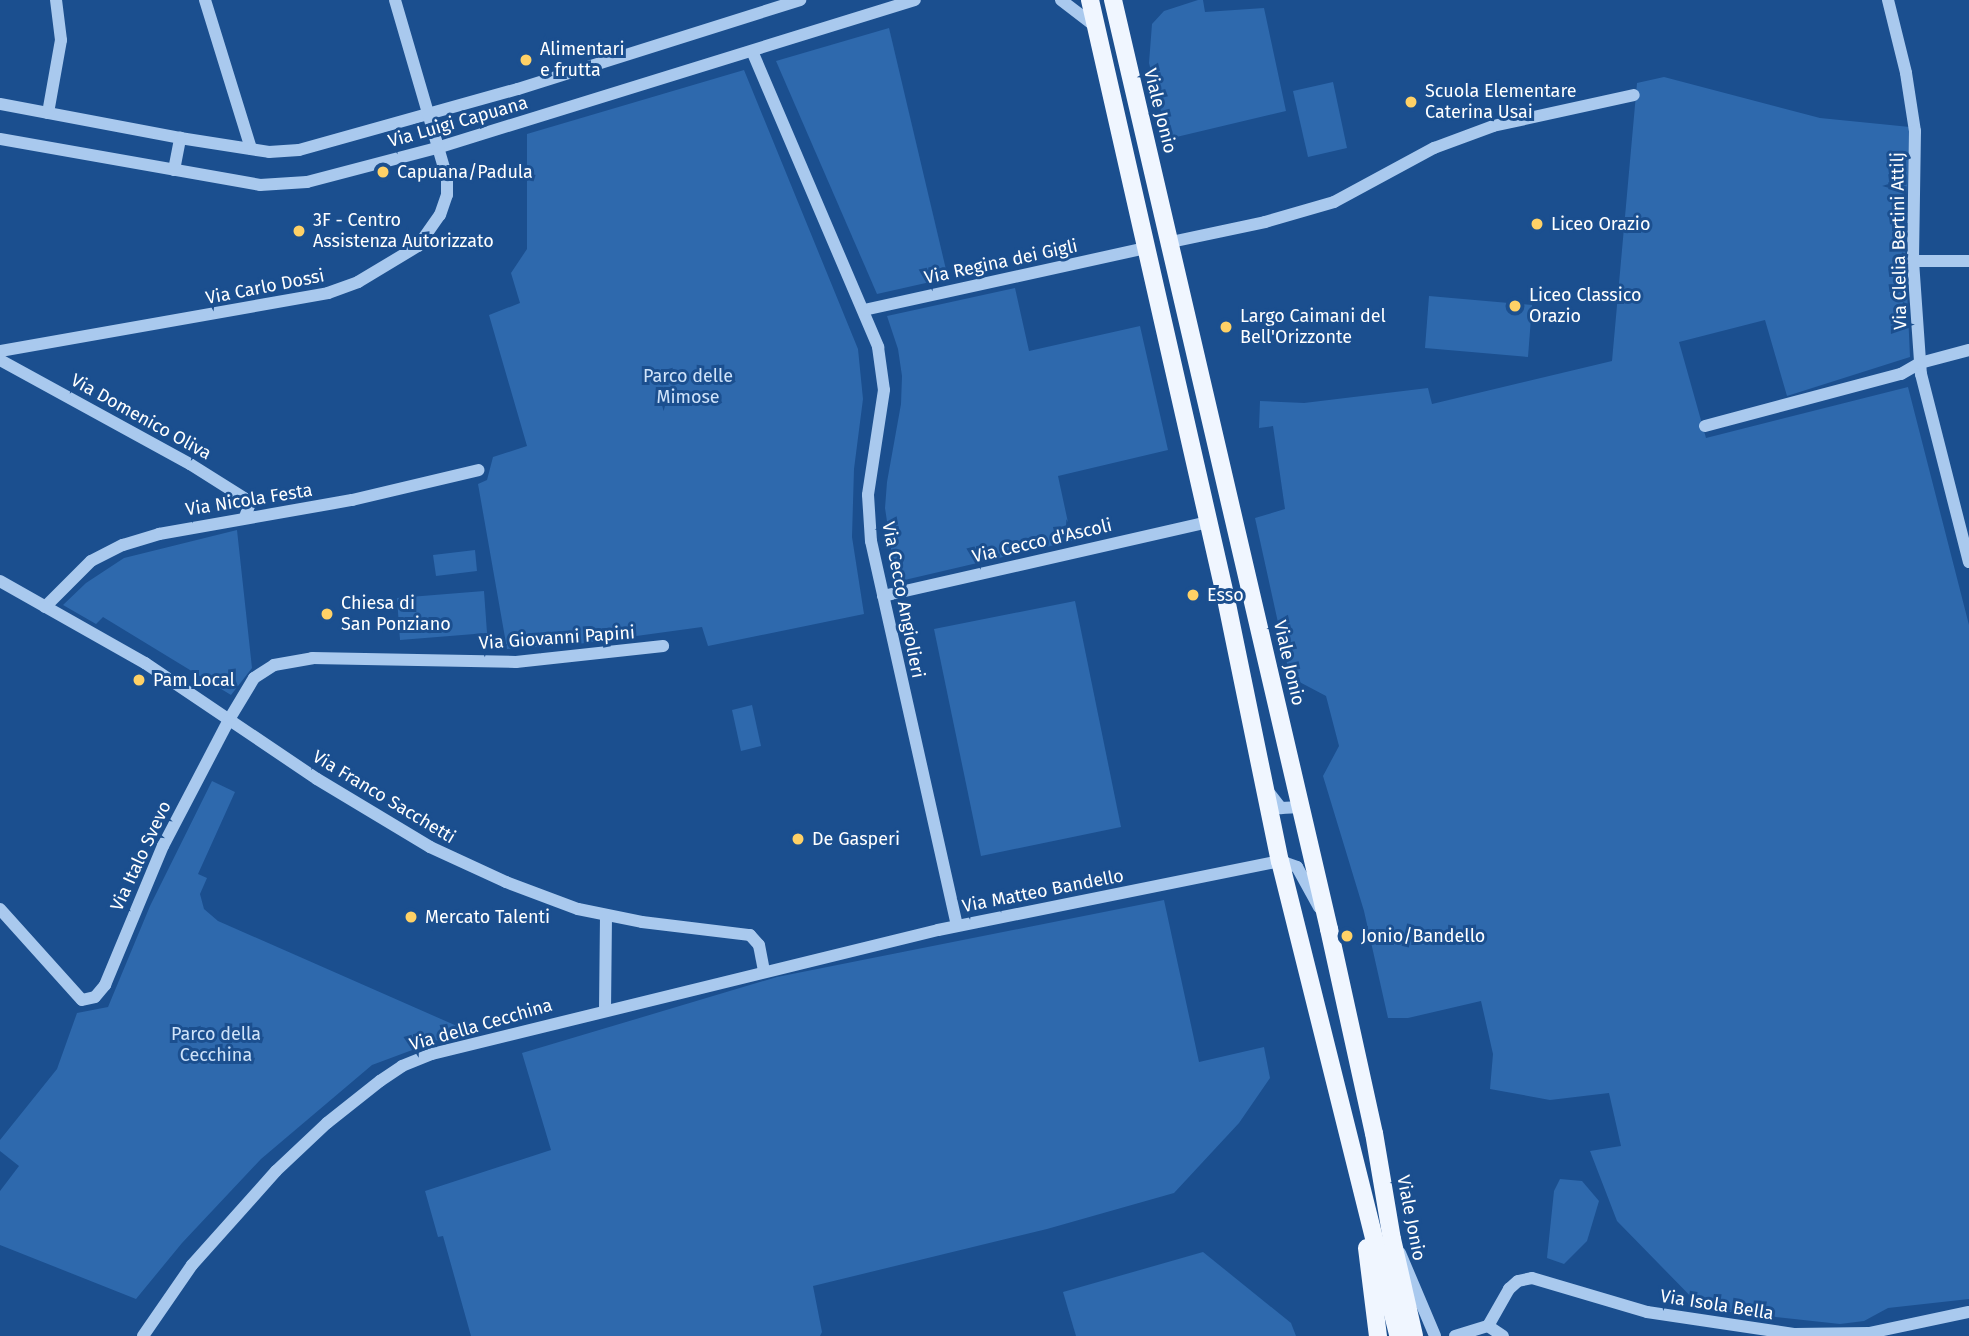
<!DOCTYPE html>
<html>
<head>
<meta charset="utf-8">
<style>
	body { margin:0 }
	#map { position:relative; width:1969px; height:1336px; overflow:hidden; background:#1b4f8f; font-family:"Fira Sans",sans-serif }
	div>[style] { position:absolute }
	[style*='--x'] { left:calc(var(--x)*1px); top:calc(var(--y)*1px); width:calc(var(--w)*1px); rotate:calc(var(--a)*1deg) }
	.green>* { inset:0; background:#2e69ad }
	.minor>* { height:12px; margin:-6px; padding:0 6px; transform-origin:6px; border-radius:6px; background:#a9c9ee }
	.major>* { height:18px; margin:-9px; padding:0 9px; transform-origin:9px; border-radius:9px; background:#f0f6ff }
	.dots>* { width:19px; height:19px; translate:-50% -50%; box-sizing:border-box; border:4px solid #1b4f8f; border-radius:50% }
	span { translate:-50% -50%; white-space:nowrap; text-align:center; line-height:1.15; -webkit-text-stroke:6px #1b4f8f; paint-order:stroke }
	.poi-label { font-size:18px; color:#fff }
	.left { translate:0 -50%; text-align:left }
	.street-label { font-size:18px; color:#fff }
	.park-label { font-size:18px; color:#cfe3fa }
</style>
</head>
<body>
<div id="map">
	<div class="green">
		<div style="clip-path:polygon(1198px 0,1203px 0,1205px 12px,1264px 8px,1286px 111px,1168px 139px,1149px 63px,1152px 24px,1164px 11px)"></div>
		<div style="clip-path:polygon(889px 28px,948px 278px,877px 294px,776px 61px)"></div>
		<div style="clip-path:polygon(744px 70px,858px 349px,863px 399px,854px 469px,852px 537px,864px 614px,708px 646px,702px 627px,578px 644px,507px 649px,478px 484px,487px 480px,493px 457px,527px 446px,489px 315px,520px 303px,511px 273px,527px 249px,527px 134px)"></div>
		<div style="clip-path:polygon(1664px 77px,1820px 118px,1910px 127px,1905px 244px,1910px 357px,1787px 396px,1765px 320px,1679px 342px,1706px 438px,1908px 387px,1969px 625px,1969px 1299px,1888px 1308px,1864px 1321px,1840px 1324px,1703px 1309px,1617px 1221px,1590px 1151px,1621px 1146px,1609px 1093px,1550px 1100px,1490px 1089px,1493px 1054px,1481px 1001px,1408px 1018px,1388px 1018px,1364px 911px,1323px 776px,1339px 746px,1326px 696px,1290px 677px,1255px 518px,1285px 509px,1273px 426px,1259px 428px,1260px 401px,1304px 403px,1428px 388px,1432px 404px,1612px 361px,1637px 83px)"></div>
		<div style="clip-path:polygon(1333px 82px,1347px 148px,1308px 157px,1293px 91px)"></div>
		<div style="clip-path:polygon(1015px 288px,1029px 351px,1140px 326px,1168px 450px,1058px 476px,1072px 541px,896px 582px,885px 508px,887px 482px,901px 404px,902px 376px,898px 349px,887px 316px)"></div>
		<div style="clip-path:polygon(1429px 296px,1532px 305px,1528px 357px,1425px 348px)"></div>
		<div style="clip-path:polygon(237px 530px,252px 668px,231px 695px,103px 617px,96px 624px,63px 605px,86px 583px,124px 558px)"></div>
		<div style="clip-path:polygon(475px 550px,477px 571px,436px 576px,433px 555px)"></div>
		<div style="clip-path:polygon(484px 591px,487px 633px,400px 640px,397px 598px)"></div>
		<div style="clip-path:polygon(1075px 601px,1121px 827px,981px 856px,934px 629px)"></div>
		<div style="clip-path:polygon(752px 705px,761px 746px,741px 751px,732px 710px)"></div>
		<div style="clip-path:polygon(212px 781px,235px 792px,198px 874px,207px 878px,200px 894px,204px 909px,218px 921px,466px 1030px,372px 1065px,261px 1159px,182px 1243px,136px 1299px,0 1245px,0 1191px,19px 1166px,0 1151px,0 1140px,57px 1069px,77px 1013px,108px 1007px,150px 906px)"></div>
		<div style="clip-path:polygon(1164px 900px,1199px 1062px,1264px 1047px,1270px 1078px,1239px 1123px,1174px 1193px,1047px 1229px,813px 1286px,822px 1332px,820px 1336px,471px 1336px,443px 1236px,438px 1237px,425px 1191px,551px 1150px,522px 1053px,777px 977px)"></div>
		<div style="clip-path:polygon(1560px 1179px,1582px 1181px,1599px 1201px,1587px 1241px,1564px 1264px,1547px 1258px,1554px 1191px)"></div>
		<div style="clip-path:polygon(1203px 1252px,1291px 1323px,1296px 1336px,1076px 1336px,1063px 1292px)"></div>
	</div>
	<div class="minor">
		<div style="--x:205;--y:0;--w:156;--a:72.8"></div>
		<div style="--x:1061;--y:0;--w:43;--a:37.4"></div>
		<div style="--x:1888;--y:0;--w:75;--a:76.1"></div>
		<div style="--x:1906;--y:73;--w:59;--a:81.2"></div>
		<div style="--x:1915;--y:131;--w:130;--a:90.9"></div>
		<div style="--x:1913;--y:261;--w:113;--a:86"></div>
		<div style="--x:1921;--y:374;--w:194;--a:75.7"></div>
		<div style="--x:752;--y:51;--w:322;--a:66.9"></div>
		<div style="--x:878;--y:347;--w:43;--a:82.1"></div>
		<div style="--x:884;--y:390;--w:106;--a:98.7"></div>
		<div style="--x:868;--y:495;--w:46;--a:86.3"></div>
		<div style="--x:871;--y:541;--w:394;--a:77.4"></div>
		<div style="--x:0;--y:104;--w:183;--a:10.7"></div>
		<div style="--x:180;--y:138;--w:90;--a:8.9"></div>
		<div style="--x:269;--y:152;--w:30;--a:-4"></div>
		<div style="--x:299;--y:150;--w:227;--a:-15.6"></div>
		<div style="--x:518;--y:89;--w:296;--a:-17.5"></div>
		<div style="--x:48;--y:113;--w:74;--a:-79.9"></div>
		<div style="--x:61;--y:40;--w:40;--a:-97.1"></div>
		<div style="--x:0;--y:139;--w:264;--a:10"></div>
		<div style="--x:260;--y:185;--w:47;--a:-3.7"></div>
		<div style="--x:307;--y:182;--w:138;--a:-14.7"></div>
		<div style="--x:440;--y:147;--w:497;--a:-17.2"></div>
		<div style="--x:174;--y:170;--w:33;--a:-79"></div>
		<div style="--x:1171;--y:242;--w:96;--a:-12"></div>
		<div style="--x:1265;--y:222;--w:72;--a:-16.2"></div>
		<div style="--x:1334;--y:202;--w:114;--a:-28.4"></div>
		<div style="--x:1434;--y:148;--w:63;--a:-20.4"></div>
		<div style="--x:1493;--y:126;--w:144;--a:-12.4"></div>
		<div style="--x:1913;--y:261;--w:56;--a:0"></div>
		<div style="--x:864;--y:310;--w:289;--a:-12.4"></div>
		<div style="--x:0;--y:351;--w:333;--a:-10"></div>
		<div style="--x:328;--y:293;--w:32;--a:-20"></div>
		<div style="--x:358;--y:282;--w:70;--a:-31"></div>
		<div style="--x:418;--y:246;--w:38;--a:-55"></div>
		<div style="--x:440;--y:215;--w:21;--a:-71"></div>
		<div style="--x:447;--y:195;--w:17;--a:-90"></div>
		<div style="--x:447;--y:178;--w:185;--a:-106.3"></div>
		<div style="--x:0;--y:360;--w:217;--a:28.7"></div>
		<div style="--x:190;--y:464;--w:64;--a:32.2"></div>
		<div style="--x:244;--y:498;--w:9;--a:58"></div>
		<div style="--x:249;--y:506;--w:12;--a:110"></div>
		<div style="--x:1705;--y:426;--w:203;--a:-14.9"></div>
		<div style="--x:1901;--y:374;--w:22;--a:-30"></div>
		<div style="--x:1920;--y:363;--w:51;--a:-14.9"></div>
		<div style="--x:0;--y:581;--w:167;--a:29.5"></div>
		<div style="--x:145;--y:663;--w:207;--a:34"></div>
		<div style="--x:317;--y:779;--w:132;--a:31"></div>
		<div style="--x:430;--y:847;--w:84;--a:24.7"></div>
		<div style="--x:506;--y:882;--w:77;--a:20.6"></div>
		<div style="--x:578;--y:909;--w:65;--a:11.5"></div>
		<div style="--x:642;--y:922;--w:109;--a:6.9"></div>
		<div style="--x:750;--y:935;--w:13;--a:48"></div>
		<div style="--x:759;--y:945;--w:26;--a:79"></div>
		<div style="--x:883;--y:596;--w:333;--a:-12.8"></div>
		<div style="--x:45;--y:607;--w:65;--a:-45"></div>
		<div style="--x:91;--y:561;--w:36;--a:-27"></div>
		<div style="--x:123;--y:545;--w:38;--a:-17"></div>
		<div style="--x:159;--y:534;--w:196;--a:-10"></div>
		<div style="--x:352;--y:500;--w:130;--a:-13.3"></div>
		<div style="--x:1270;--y:794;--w:18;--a:52"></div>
		<div style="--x:1281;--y:808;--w:20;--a:-3"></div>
		<div style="--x:0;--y:909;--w:122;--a:48"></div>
		<div style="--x:82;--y:1000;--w:13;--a:-13"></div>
		<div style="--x:95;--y:997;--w:16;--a:-50"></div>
		<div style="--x:105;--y:985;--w:151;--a:-67.4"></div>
		<div style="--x:163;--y:846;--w:144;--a:-62.4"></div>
		<div style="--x:230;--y:718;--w:47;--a:-59"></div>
		<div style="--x:254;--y:678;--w:24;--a:-33"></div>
		<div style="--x:274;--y:665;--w:39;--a:-10"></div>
		<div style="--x:312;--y:658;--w:204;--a:1.1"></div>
		<div style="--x:516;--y:662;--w:148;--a:-6.2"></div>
		<div style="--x:605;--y:1011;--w:96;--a:-89.4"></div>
		<div style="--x:1400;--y:1253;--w:90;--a:67.1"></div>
		<div style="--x:1488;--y:1326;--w:43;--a:-60.4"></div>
		<div style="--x:1509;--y:1289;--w:12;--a:-42"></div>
		<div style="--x:1518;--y:1281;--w:14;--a:-12"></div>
		<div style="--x:1532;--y:1278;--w:120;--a:16.5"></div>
		<div style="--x:1647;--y:1312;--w:150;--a:8.5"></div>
		<div style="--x:1795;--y:1334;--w:74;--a:-0.8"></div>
		<div style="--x:1869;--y:1333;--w:102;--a:-11.9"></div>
		<div style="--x:143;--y:1336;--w:86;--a:-55.4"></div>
		<div style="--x:192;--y:1265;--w:126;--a:-48.2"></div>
		<div style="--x:276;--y:1171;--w:70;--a:-43.3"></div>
		<div style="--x:327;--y:1123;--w:68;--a:-38.4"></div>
		<div style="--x:380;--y:1081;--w:27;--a:-34"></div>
		<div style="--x:402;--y:1066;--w:32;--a:-22"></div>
		<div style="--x:432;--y:1054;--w:521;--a:-13.77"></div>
		<div style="--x:938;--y:930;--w:349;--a:-11.4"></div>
		<div style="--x:1280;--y:861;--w:18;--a:19"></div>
		<div style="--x:1297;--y:867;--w:46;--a:61.2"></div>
		<div style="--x:1455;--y:1336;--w:34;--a:-17"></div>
		<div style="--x:1488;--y:1326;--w:18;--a:34"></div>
	</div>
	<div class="major">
		<div style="--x:1090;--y:0;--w:614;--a:77.21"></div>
		<div style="--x:1226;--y:599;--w:268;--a:78.4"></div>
		<div style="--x:1280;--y:861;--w:489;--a:76"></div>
		<div style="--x:1113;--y:0;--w:954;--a:76.91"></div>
		<div style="--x:1329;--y:929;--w:209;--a:77.6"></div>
		<div style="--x:1374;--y:1133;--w:108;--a:80.4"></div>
		<div style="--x:1392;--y:1239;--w:99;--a:77.2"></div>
		<div style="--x:1367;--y:1248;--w:89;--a:82.9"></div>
	</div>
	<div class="dots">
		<div style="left:526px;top:60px;background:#ffd166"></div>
		<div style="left:1411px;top:102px;background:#ffd166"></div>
		<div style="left:383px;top:172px;background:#ffd166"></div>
		<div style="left:1537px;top:224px;background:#ffd166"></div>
		<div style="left:299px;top:231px;background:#ffd166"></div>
		<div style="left:1515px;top:306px;background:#ffd166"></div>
		<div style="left:1226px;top:327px;background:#ffd166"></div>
		<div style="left:1193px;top:595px;background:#ffd166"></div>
		<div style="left:327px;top:614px;background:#ffd166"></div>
		<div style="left:139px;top:680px;background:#ffd166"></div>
		<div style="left:798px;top:839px;background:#ffd166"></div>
		<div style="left:411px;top:917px;background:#ffd166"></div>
		<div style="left:1347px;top:936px;background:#ffd166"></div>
	</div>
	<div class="poi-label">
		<span class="left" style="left:540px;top:60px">Alimentari<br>e frutta</span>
		<span class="left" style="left:1425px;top:102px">Scuola Elementare<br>Caterina Usai</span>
		<span class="left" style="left:397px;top:172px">Capuana/Padula</span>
		<span class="left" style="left:313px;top:231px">3F - Centro<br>Assistenza Autorizzato</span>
		<span class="left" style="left:1551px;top:224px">Liceo Orazio</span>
		<span class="left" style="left:1529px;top:306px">Liceo Classico<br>Orazio</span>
		<span class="left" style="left:1240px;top:327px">Largo Caimani del<br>Bell'Orizzonte</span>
		<span class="left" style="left:1207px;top:595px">Esso</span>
		<span class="left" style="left:341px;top:614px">Chiesa di<br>San Ponziano</span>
		<span class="left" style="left:153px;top:680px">Pam Local</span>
		<span class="left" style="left:812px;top:839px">De Gasperi</span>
		<span class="left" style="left:425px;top:917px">Mercato Talenti</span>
		<span class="left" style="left:1361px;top:936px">Jonio/Bandello</span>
	</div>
	<div class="street-label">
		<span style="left:1160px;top:111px;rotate:76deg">Viale Jonio</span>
		<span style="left:458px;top:122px;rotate:-16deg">Via Luigi Capuana</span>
		<span style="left:1899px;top:241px;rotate:-91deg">Via Clelia Bertini Attilj</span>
		<span style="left:1001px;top:262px;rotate:-12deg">Via Regina dei Gigli</span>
		<span style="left:265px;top:287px;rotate:-11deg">Via Carlo Dossi</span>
		<span style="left:141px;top:417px;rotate:29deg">Via Domenico Oliva</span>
		<span style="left:249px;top:500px;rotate:-9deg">Via Nicola Festa</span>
		<span style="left:1042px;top:541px;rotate:-13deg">Via Cecco d'Ascoli</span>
		<span style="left:903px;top:600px;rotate:79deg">Via Cecco Angiolieri</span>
		<span style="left:557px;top:638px;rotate:-4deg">Via Giovanni Papini</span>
		<span style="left:1289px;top:663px;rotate:77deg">Viale Jonio</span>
		<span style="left:384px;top:797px;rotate:31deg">Via Franco Sacchetti</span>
		<span style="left:141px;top:856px;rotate:-65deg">Via Italo Svevo</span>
		<span style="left:1043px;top:891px;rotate:-11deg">Via Matteo Bandello</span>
		<span style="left:481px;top:1025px;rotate:-16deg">Via della Cecchina</span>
		<span style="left:1411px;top:1218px;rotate:79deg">Viale Jonio</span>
		<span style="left:1717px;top:1305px;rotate:9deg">Via Isola Bella</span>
	</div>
	<div class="park-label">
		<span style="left:688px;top:387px">Parco delle<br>Mimose</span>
		<span style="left:216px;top:1045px">Parco della<br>Cecchina</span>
	</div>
</div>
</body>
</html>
